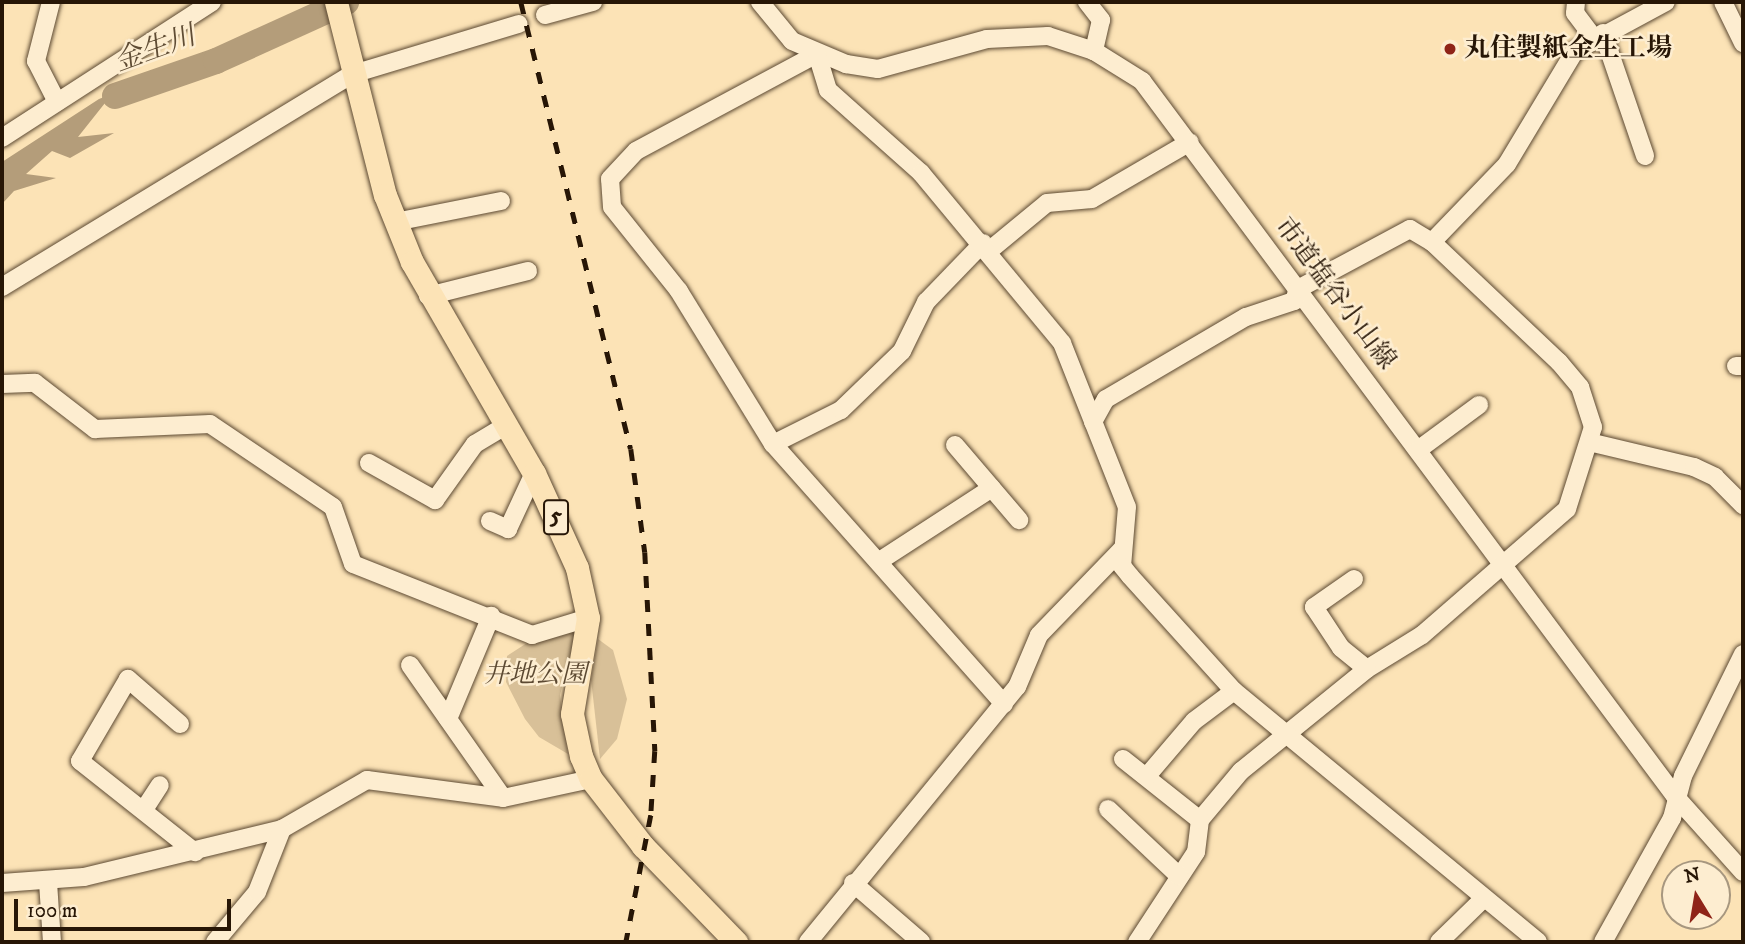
<!DOCTYPE html>
<html>
<head>
<meta charset="utf-8">
<style>
	body { margin:0 }
	#map { position:relative; width:1745px; height:944px; overflow:hidden; background:#fce3b6; font-family:"IM FELL DW Pica","Noto Serif JP",serif }
	div>[style] { position:absolute }
	[style*='--x'] { left:calc(var(--x)*1px); top:calc(var(--y)*1px); width:calc(var(--w)*1px); rotate:calc(var(--a)*1deg) }
	.green>* { inset:0; background:#d8c098 }
	.water>* { inset:0; background:#b49d7a }
	.river>* { height:26px; margin:-13px; padding:0 13px; transform-origin:13px; border-radius:13px; background:#b49d7a }
	.roads { filter:drop-shadow(0 0 2px #5c4932) drop-shadow(0 0 2px #5c4932) }
	.minor>* { height:18px; margin:-9px; padding:0 9px; transform-origin:9px; border-radius:9px; background:#fdedd0 }
	.major>* { height:23px; margin:-11.5px; padding:0 11.5px; transform-origin:11.5px; border-radius:11.5px; background:#fce3b6 }
	.rail>* { height:4.5px; margin-top:-2.25px; transform-origin:0; background:repeating-linear-gradient(90deg,#271606 0 12px,transparent 0 24px) }
	.dots>* { width:19px; height:19px; translate:-50% -50%; box-sizing:border-box; border:4px solid #fdedd0; border-radius:50% }
	span { translate:-50% -50%; white-space:nowrap; text-align:center; line-height:1.15; -webkit-text-stroke:5px #fdedd0; paint-order:stroke }
	.shield-label span { padding:2px 5px; background:#fdedd0; border:2px solid; border-radius:5px; -webkit-text-stroke-width:0 }
	.shield-label { font-size:24px; color:#271606; font-weight:700 }
	.poi-label { font-size:26px; color:#271606; font-weight:700 }
	.left { translate:0 -50%; text-align:left }
	.street-label { font-size:26px; color:#271606 }
	.park-label { font-size:26px; color:#5c4932; font-style:italic }
	.water-label { font-size:28px; color:#5f4c34; font-style:italic }
	.frame { position:absolute; inset:0; border:4px solid #271606; pointer-events:none }
	.north { position:absolute; left:1661px; top:860px; width:70px; height:70px; box-sizing:border-box; background:#fdedd0; border:2px solid #a7977f; border-radius:50%; rotate:349deg; font-size:19px; font-weight:700; line-height:28px; text-align:center; color:#271606 }
	.north::after { content:''; display:block; margin:auto; width:24px; height:32px; background:#8f2418; clip-path:polygon(50% 0,100% 100%,50% 72%,0 100%) }
	.scale { position:absolute; left:14px; top:899px; width:217px; height:32px; box-sizing:border-box; border:4px solid #271606; border-top:0; padding-left:9px; font-size:21px; line-height:24px; white-space:nowrap; color:#271606; -webkit-text-stroke:5px #fdedd0; paint-order:stroke }
</style>
</head>
<body>
<div id="map">
	<div class="green">
		<div style="clip-path:polygon(577px 629px,560px 695px,568px 754px,539px 737px,525px 719px,506px 682px,507px 656px,530px 641px)"></div>
		<div style="clip-path:polygon(598px 639px,613px 650px,627px 699px,617px 739px,600px 759px,591px 679px)"></div>
	</div>
	<div class="water">
		<div style="clip-path:polygon(187px 65px,105px 103px,78px 137px,114px 133px,70px 158px,52px 151px,26px 174px,56px 178px,14px 191px,2px 204px,2px 162px,99px 99px)"></div>
	</div>
	<div class="river">
		<div style="--x:115;--y:96;--w:107;--a:-19.1"></div>
		<div style="--x:216;--y:61;--w:143;--a:-24.4"></div>
	</div>
	<div class="roads">
		<div class="minor">
			<div style="--x:51;--y:2;--w:61;--a:104.3"></div>
			<div style="--x:36;--y:61;--w:46;--a:62.9"></div>
			<div style="--x:760;--y:2;--w:50;--a:50.6"></div>
			<div style="--x:792;--y:41;--w:59;--a:23.1"></div>
			<div style="--x:846;--y:64;--w:32;--a:9"></div>
			<div style="--x:878;--y:69;--w:113;--a:-15.4"></div>
			<div style="--x:987;--y:39;--w:61;--a:-2.8"></div>
			<div style="--x:1048;--y:36;--w:48;--a:18.1"></div>
			<div style="--x:1094;--y:51;--w:57;--a:32"></div>
			<div style="--x:1142;--y:81;--w:892;--a:53.3"></div>
			<div style="--x:1675;--y:796;--w:102;--a:48.2"></div>
			<div style="--x:1087;--y:2;--w:23;--a:52"></div>
			<div style="--x:1101;--y:20;--w:32;--a:103"></div>
			<div style="--x:1576;--y:2;--w:11;--a:95"></div>
			<div style="--x:1575;--y:13;--w:31;--a:53"></div>
			<div style="--x:1723;--y:2;--w:46;--a:64"></div>
			<div style="--x:545;--y:15;--w:50;--a:-15.2"></div>
			<div style="--x:1603;--y:33;--w:130;--a:71.1"></div>
			<div style="--x:2;--y:138;--w:250;--a:-32.9"></div>
			<div style="--x:395;--y:222;--w:108;--a:-11.2"></div>
			<div style="--x:1432;--y:242;--w:108;--a:-46.1"></div>
			<div style="--x:1507;--y:164;--w:132;--a:-59"></div>
			<div style="--x:1575;--y:51;--w:103;--a:-28.3"></div>
			<div style="--x:990;--y:250;--w:74;--a:-39.5"></div>
			<div style="--x:1047;--y:203;--w:45;--a:-5.1"></div>
			<div style="--x:1092;--y:199;--w:113;--a:-30.2"></div>
			<div style="--x:2;--y:287;--w:411;--a:-31.3"></div>
			<div style="--x:353;--y:74;--w:173;--a:-16.8"></div>
			<div style="--x:428;--y:296;--w:103;--a:-14"></div>
			<div style="--x:1736;--y:366;--w:7;--a:0"></div>
			<div style="--x:2;--y:384;--w:33;--a:-2"></div>
			<div style="--x:35;--y:383;--w:76;--a:37.5"></div>
			<div style="--x:95;--y:429;--w:115;--a:-2.5"></div>
			<div style="--x:210;--y:424;--w:148;--a:34"></div>
			<div style="--x:333;--y:507;--w:60;--a:70.7"></div>
			<div style="--x:353;--y:564;--w:193;--a:21.6"></div>
			<div style="--x:532;--y:635;--w:59;--a:-16.9"></div>
			<div style="--x:1093;--y:422;--w:26;--a:-61"></div>
			<div style="--x:1106;--y:399;--w:162;--a:-30.4"></div>
			<div style="--x:1246;--y:317;--w:51;--a:-18.4"></div>
			<div style="--x:1294;--y:301;--w:13;--a:-72"></div>
			<div style="--x:1298;--y:289;--w:127;--a:-28.2"></div>
			<div style="--x:1410;--y:229;--w:26;--a:31"></div>
			<div style="--x:1432;--y:242;--w:175;--a:43.4"></div>
			<div style="--x:1559;--y:362;--w:33;--a:50"></div>
			<div style="--x:1580;--y:387;--w:42;--a:72"></div>
			<div style="--x:1593;--y:427;--w:86;--a:107.6"></div>
			<div style="--x:1567;--y:509;--w:192;--a:139"></div>
			<div style="--x:1422;--y:635;--w:65;--a:148.3"></div>
			<div style="--x:1367;--y:669;--w:162;--a:141"></div>
			<div style="--x:1241;--y:771;--w:64;--a:129.9"></div>
			<div style="--x:1200;--y:820;--w:32;--a:97"></div>
			<div style="--x:1196;--y:852;--w:108;--a:123.2"></div>
			<div style="--x:1589;--y:442;--w:108;--a:13.4"></div>
			<div style="--x:1694;--y:467;--w:23;--a:25"></div>
			<div style="--x:1715;--y:477;--w:40;--a:45"></div>
			<div style="--x:773;--y:444;--w:76;--a:-26.6"></div>
			<div style="--x:841;--y:410;--w:85;--a:-44"></div>
			<div style="--x:902;--y:351;--w:55;--a:-63.9"></div>
			<div style="--x:926;--y:302;--w:82;--a:-46"></div>
			<div style="--x:955;--y:445;--w:99;--a:49.5"></div>
			<div style="--x:1418;--y:450;--w:76;--a:-36.4"></div>
			<div style="--x:369;--y:463;--w:76;--a:29.3"></div>
			<div style="--x:435;--y:500;--w:69;--a:-54.5"></div>
			<div style="--x:475;--y:444;--w:35;--a:-31"></div>
			<div style="--x:490;--y:521;--w:20;--a:24"></div>
			<div style="--x:508;--y:529;--w:62;--a:-65.1"></div>
			<div style="--x:881;--y:560;--w:132;--a:-33"></div>
			<div style="--x:1354;--y:579;--w:49;--a:145"></div>
			<div style="--x:1314;--y:607;--w:49;--a:56.6"></div>
			<div style="--x:1341;--y:648;--w:33;--a:39"></div>
			<div style="--x:410;--y:665;--w:162;--a:55"></div>
			<div style="--x:1004;--y:704;--w:348;--a:-131.6"></div>
			<div style="--x:773;--y:444;--w:180;--a:-121.6"></div>
			<div style="--x:679;--y:291;--w:107;--a:-128.6"></div>
			<div style="--x:612;--y:207;--w:28;--a:-94"></div>
			<div style="--x:610;--y:179;--w:38;--a:-47"></div>
			<div style="--x:636;--y:151;--w:205;--a:-28.2"></div>
			<div style="--x:817;--y:54;--w:38;--a:73"></div>
			<div style="--x:828;--y:90;--w:125;--a:41.7"></div>
			<div style="--x:921;--y:173;--w:221;--a:50.3"></div>
			<div style="--x:1062;--y:343;--w:176;--a:68.4"></div>
			<div style="--x:1127;--y:507;--w:59;--a:94.8"></div>
			<div style="--x:1122;--y:566;--w:13;--a:51"></div>
			<div style="--x:1130;--y:576;--w:155;--a:47.9"></div>
			<div style="--x:1234;--y:691;--w:394;--a:39.5"></div>
			<div style="--x:448;--y:719;--w:112;--a:-67.3"></div>
			<div style="--x:180;--y:724;--w:69;--a:-139.1"></div>
			<div style="--x:128;--y:679;--w:95;--a:120.3"></div>
			<div style="--x:80;--y:761;--w:147;--a:38.4"></div>
			<div style="--x:1123;--y:759;--w:98;--a:38.4"></div>
			<div style="--x:1147;--y:776;--w:72;--a:-49.5"></div>
			<div style="--x:1194;--y:721;--w:50;--a:-36.9"></div>
			<div style="--x:145;--y:808;--w:27;--a:-57"></div>
			<div style="--x:1108;--y:809;--w:98;--a:43.3"></div>
			<div style="--x:48;--y:882;--w:60;--a:86.2"></div>
			<div style="--x:2;--y:883;--w:82;--a:-4.2"></div>
			<div style="--x:84;--y:877;--w:204;--a:-13.6"></div>
			<div style="--x:282;--y:829;--w:98;--a:-30"></div>
			<div style="--x:367;--y:780;--w:137;--a:7.5"></div>
			<div style="--x:503;--y:798;--w:90;--a:-12.2"></div>
			<div style="--x:853;--y:883;--w:90;--a:40.9"></div>
			<div style="--x:215;--y:942;--w:65;--a:-50"></div>
			<div style="--x:257;--y:892;--w:68;--a:-68.4"></div>
			<div style="--x:808;--y:942;--w:330;--a:-50.7"></div>
			<div style="--x:1017;--y:687;--w:56;--a:-67.1"></div>
			<div style="--x:1039;--y:635;--w:120;--a:-46"></div>
			<div style="--x:1439;--y:942;--w:60;--a:-44.3"></div>
			<div style="--x:1603;--y:942;--w:142;--a:-60.9"></div>
			<div style="--x:1672;--y:818;--w:43;--a:-75.3"></div>
			<div style="--x:1683;--y:776;--w:136;--a:-63.8"></div>
		</div>
		<div class="major">
			<div style="--x:336;--y:2;--w:199;--a:75.8"></div>
			<div style="--x:385;--y:195;--w:72;--a:68.1"></div>
			<div style="--x:412;--y:262;--w:244;--a:60"></div>
			<div style="--x:534;--y:473;--w:104;--a:65.6"></div>
			<div style="--x:577;--y:568;--w:51;--a:77.6"></div>
			<div style="--x:588;--y:618;--w:97;--a:99.5"></div>
			<div style="--x:572;--y:714;--w:43;--a:77.9"></div>
			<div style="--x:581;--y:756;--w:25;--a:67"></div>
			<div style="--x:591;--y:779;--w:85;--a:52.2"></div>
			<div style="--x:643;--y:846;--w:134;--a:45.9"></div>
		</div>
	</div>
	<div class="rail">
		<div style="--x:521;--y:2;--w:460;--a:76.2"></div>
		<div style="--x:631;--y:449;--w:104;--a:82.3"></div>
		<div style="--x:645;--y:552;--w:199;--a:87.1"></div>
		<div style="--x:655;--y:751;--w:64;--a:93.6"></div>
		<div style="--x:651;--y:815;--w:129;--a:101.1"></div>
	</div>
	<div class="dots">
		<div style="left:1450px;top:49px;background:#8f2418"></div>
	</div>
	<div class="shield-label">
		<span style="left:556px;top:517px">5</span>
	</div>
	<div class="poi-label">
		<span class="left" style="left:1464px;top:49px">丸住製紙金生工場</span>
	</div>
	<div class="street-label">
		<span style="left:1335px;top:294px;rotate:53deg">市道塩谷小山線</span>
	</div>
	<div class="park-label">
		<span style="left:535px;top:675px">井地公園</span>
	</div>
	<div class="water-label">
		<span style="left:155px;top:49px;rotate:-20deg">金生川</span>
	</div>
	<div class="frame"></div>
	<div class="north">N</div>
	<div class="scale">100 m</div>
</div>
</body>
</html>
